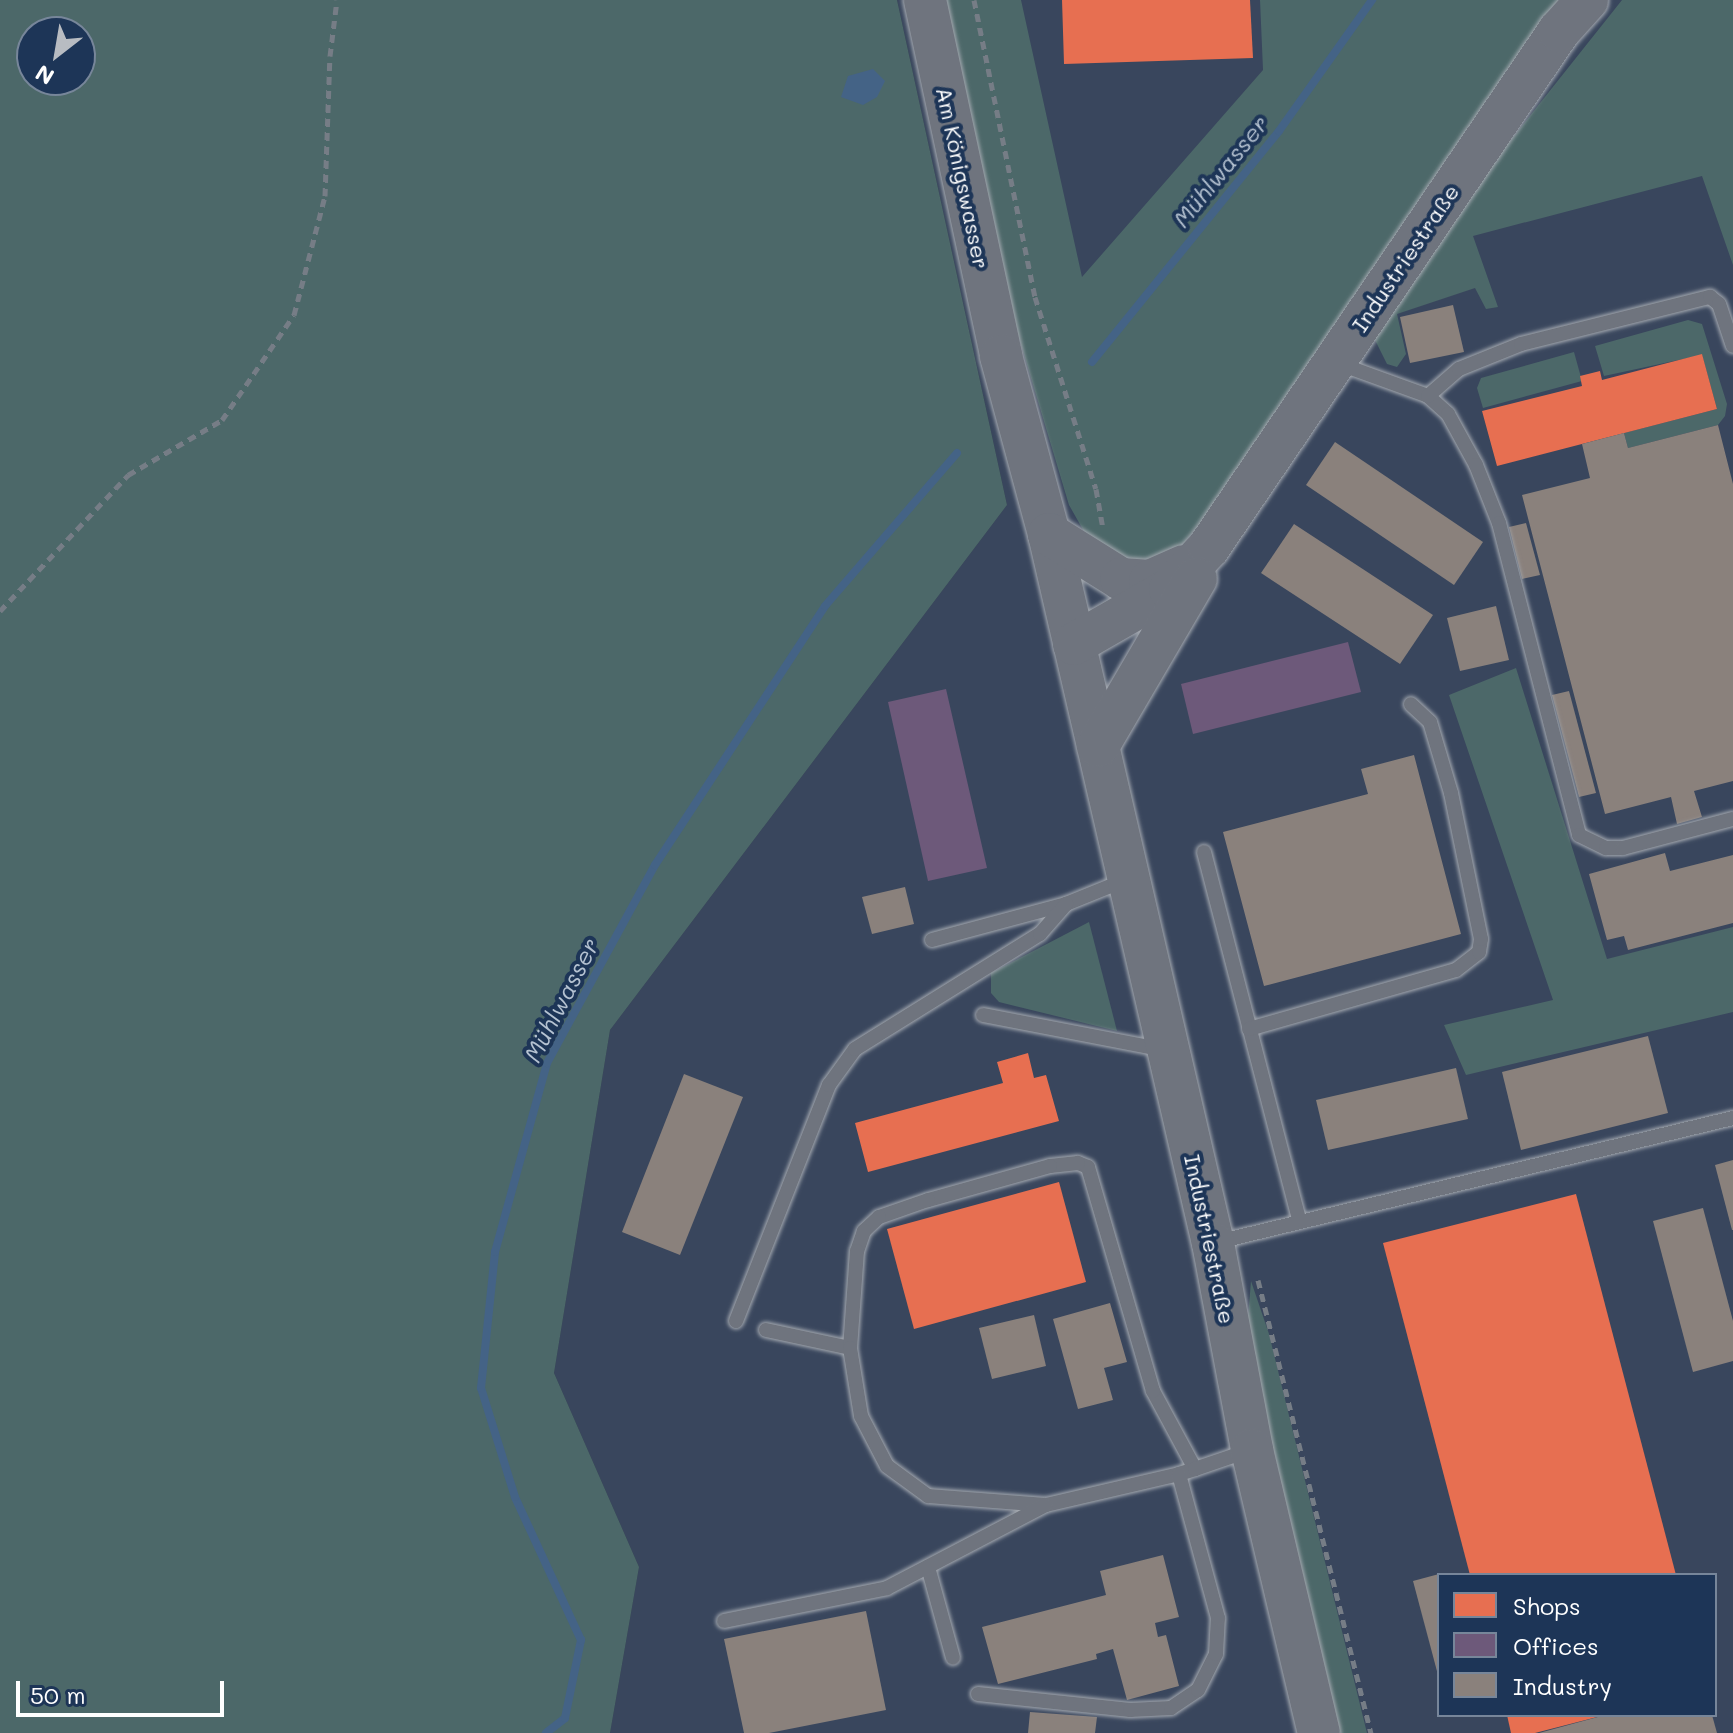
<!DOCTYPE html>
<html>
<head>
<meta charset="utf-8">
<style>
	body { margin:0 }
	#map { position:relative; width:1733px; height:1733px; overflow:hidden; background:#354050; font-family:Mali,sans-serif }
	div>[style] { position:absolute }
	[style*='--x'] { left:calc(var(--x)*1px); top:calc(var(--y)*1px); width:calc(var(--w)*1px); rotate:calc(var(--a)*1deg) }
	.built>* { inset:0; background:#39465d }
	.green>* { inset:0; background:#4c6869 }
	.water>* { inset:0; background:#446386 }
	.shops>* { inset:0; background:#e76f51 }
	.offices>* { inset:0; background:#6d597a }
	.industry>* { inset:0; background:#8a817c }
	.stream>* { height:8px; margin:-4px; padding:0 4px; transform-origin:4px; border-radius:4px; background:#446386 }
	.path>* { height:5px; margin-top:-2.5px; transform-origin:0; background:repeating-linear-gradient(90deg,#767d86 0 8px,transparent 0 14px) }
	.roads { filter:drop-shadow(0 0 2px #a4a9b0) drop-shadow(0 0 2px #a4a9b0) }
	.lane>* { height:14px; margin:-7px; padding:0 7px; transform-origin:7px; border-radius:7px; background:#6f747e }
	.secondary>* { height:42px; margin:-21px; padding:0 21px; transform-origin:21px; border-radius:21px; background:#6f747e }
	span { translate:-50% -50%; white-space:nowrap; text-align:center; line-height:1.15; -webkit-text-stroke:8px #1d3557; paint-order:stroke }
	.street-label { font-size:22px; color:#fff }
	.water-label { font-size:24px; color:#b5c2d1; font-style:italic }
	.legend { position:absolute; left:1437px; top:1573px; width:280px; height:144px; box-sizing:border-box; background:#1d3557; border:2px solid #77869a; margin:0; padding:10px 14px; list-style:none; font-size:24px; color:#fff }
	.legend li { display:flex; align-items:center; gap:16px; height:40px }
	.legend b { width:40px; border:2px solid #77869a }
	.north { position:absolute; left:16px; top:16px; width:80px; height:80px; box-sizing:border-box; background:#1d3557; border:2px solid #77869a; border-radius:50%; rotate:211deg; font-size:22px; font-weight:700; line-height:32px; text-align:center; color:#fff }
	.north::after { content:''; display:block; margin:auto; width:28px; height:36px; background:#b8bcc2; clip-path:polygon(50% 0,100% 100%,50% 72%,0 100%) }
	.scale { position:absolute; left:16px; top:1681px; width:208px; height:36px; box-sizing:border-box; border:4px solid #fff; border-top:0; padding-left:10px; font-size:24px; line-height:28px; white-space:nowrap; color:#fff; -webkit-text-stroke:6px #1d3557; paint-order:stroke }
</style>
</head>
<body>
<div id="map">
	<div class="built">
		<div style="clip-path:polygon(evenodd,897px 0,1733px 0,1733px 1733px,610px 1733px,639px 1567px,554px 1373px,610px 1030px,1007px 505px,897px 0,1439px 1575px,1715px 1575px,1715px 1715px,1439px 1715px,1439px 1575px)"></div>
	</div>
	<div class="green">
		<div style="clip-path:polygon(evenodd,0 0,897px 0,1007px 505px,610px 1030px,554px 1373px,639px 1567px,610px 1733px,0 1733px,0 0,32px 32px,80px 32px,80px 80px,32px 80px,32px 32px)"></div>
		<div style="clip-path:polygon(936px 0,1021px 0,1082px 277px,1263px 70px,1260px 0,1567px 0,1212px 509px,1176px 553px,1146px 566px,1122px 562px,1090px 542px,1069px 505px,995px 258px)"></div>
		<div style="clip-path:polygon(1622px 0,1733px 0,1733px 265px,1702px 176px,1473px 236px,1498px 307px,1486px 309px,1475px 288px,1397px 314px,1406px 354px,1397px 367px,1387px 364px,1374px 338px,1475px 185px)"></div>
		<div style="clip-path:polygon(1688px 320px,1702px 324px,1727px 404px,1725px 416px,1718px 425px,1628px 448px,1624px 433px,1717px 409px,1702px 355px,1604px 376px,1595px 346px)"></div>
		<div style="clip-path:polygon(1574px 352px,1582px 381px,1483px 408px,1477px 388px,1481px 378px)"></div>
		<div style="clip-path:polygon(1516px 668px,1607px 959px,1733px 927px,1733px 1012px,1466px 1075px,1444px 1025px,1553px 1000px,1449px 695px)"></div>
		<div style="clip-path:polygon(1089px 922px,1117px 1031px,999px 1002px,991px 993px,991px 973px)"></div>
		<div style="clip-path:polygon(1251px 1281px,1269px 1334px,1367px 1733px,1335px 1733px,1266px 1433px,1248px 1318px)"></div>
	</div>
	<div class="water">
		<div style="clip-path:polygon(873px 69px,885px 81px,877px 97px,863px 105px,841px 97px,848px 76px)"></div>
	</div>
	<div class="shops">
		<div style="clip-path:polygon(1062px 0,1250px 0,1253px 58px,1064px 64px)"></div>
		<div style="clip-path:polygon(1702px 354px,1717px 409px,1497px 466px,1482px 411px,1582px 386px,1580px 376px,1600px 371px,1602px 380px)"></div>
		<div style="clip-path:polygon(1028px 1053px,1034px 1078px,1046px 1075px,1059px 1121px,868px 1172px,855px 1123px,1003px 1083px,997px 1062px)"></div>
		<div style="clip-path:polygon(1059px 1182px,1086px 1282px,914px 1329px,887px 1229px)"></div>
		<div style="clip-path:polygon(1576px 1194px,1676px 1575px,1470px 1575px,1383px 1243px)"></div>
		<div style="clip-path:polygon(1507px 1715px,1601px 1715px,1601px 1716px,1535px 1733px,1511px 1733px)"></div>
	</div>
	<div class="offices">
		<div style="clip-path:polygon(1348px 642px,1361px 692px,1193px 734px,1181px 684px)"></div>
		<div style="clip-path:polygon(946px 689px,987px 868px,928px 881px,888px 702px)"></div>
	</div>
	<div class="industry">
		<div style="clip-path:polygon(1453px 305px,1464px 352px,1410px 363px,1400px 317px)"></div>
		<div style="clip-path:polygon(1718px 425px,1733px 484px,1733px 781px,1694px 791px,1702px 817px,1677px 824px,1671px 797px,1605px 814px,1522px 495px,1590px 478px,1582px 444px,1624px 433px,1628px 448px)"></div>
		<div style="clip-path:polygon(1335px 442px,1483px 542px,1454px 585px,1306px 485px)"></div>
		<div style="clip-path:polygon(1526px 523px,1540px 575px,1522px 579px,1509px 527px)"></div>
		<div style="clip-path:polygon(1294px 524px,1433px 615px,1400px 664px,1261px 573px)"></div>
		<div style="clip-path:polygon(1496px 606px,1509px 660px,1460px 671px,1447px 618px)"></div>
		<div style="clip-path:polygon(1569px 691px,1596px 793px,1579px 797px,1552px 695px)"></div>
		<div style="clip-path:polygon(1414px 755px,1461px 934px,1264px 986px,1223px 832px,1368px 794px,1361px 769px)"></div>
		<div style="clip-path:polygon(1665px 853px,1670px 871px,1733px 855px,1733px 923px,1628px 950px,1624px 936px,1607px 940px,1589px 874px)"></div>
		<div style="clip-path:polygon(905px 887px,914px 924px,872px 934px,862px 897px)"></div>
		<div style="clip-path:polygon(1648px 1036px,1668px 1113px,1521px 1150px,1502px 1072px)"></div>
		<div style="clip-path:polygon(1456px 1068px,1468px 1119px,1328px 1150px,1316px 1100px)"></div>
		<div style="clip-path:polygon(684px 1074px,743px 1097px,680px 1255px,622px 1232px)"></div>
		<div style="clip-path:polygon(1733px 1160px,1733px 1230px,1732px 1230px,1715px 1165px)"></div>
		<div style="clip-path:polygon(1703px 1208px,1733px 1321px,1733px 1361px,1693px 1372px,1653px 1221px)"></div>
		<div style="clip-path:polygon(1110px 1303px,1127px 1362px,1104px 1368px,1113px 1400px,1078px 1409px,1053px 1319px)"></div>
		<div style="clip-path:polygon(1034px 1315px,1046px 1366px,992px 1379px,979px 1328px)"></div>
		<div style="clip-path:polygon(1163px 1555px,1179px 1617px,1155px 1623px,1158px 1637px,1166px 1635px,1179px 1686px,1127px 1700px,1113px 1649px,1096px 1654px,1097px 1659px,998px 1684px,982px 1627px,1106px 1595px,1100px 1571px)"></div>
		<div style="clip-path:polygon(1439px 1574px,1439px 1675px,1438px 1675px,1413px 1581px)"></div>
		<div style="clip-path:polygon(866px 1611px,886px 1710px,769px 1733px,744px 1733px,724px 1639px)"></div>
		<div style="clip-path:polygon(1030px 1712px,1097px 1717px,1095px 1733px,1028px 1733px)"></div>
		<div style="clip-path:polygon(1605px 1715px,1712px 1715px,1717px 1733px,1539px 1733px)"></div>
	</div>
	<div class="stream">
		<div style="--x:1092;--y:362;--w:297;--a:-51"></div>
		<div style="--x:1279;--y:131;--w:161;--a:-54.6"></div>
		<div style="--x:546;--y:1733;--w:24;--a:-38"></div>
		<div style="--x:565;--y:1718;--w:80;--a:-78.4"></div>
		<div style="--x:581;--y:1640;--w:157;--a:-114.8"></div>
		<div style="--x:515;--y:1497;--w:114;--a:-107.3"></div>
		<div style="--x:481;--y:1388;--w:137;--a:-84.1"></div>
		<div style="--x:495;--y:1252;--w:196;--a:-74.6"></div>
		<div style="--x:547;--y:1063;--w:226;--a:-61.4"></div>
		<div style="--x:655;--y:865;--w:310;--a:-56.7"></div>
		<div style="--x:825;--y:606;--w:202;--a:-49.2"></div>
	</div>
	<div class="path">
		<div style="--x:974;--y:0;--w:303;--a:78.4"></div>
		<div style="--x:1035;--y:297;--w:201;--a:72.4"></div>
		<div style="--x:1096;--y:489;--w:39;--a:80"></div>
		<div style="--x:0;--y:611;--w:187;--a:-46.7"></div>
		<div style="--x:128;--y:475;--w:109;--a:-30.3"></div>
		<div style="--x:222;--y:420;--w:127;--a:-55.6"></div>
		<div style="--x:294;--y:315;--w:123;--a:-75.4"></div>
		<div style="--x:325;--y:196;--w:140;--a:-88"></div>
		<div style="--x:330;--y:56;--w:56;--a:-82.9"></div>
		<div style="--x:1258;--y:1280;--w:467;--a:76"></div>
	</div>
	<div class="roads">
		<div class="lane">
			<div style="--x:1337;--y:363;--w:97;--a:19.9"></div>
			<div style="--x:1428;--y:396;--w:27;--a:42"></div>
			<div style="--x:1448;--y:414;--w:58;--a:61.2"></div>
			<div style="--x:1476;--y:465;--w:62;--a:68.4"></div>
			<div style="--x:1499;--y:523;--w:322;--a:75.6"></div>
			<div style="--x:1579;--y:835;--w:30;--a:26"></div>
			<div style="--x:1606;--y:848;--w:17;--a:0"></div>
			<div style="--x:1623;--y:848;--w:114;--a:-14.8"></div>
			<div style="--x:1428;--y:396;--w:41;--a:-41.1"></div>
			<div style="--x:1459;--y:369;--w:67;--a:-22"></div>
			<div style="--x:1521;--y:344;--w:195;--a:-14"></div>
			<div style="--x:1710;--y:297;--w:11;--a:38"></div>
			<div style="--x:1719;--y:304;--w:44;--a:71.6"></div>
			<div style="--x:1204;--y:852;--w:382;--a:75.5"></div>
			<div style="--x:932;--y:940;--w:139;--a:-15"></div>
			<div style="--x:1066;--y:904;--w:64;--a:-22.1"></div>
			<div style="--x:983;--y:1015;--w:184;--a:10.9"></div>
			<div style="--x:1249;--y:1029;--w:215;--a:-15.9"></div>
			<div style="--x:1456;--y:970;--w:29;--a:-38"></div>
			<div style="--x:1479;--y:952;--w:13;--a:-81"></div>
			<div style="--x:1481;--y:939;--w:149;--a:-101.6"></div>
			<div style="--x:1451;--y:793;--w:74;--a:-106.5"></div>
			<div style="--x:1430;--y:722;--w:26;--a:-137"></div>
			<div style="--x:1217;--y:1242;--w:531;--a:-13.51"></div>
			<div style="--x:736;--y:1321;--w:254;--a:-68.5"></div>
			<div style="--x:829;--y:1085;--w:44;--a:-54.2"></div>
			<div style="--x:855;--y:1049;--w:218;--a:-31.9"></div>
			<div style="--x:1040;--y:934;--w:40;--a:-49"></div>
			<div style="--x:766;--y:1330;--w:86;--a:12.1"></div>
			<div style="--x:1195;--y:1469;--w:89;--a:-118.3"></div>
			<div style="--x:1153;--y:1391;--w:233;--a:-106.2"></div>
			<div style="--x:1088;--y:1167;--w:11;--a:-158"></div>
			<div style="--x:1078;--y:1163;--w:28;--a:174"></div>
			<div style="--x:1050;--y:1166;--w:127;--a:164.4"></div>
			<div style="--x:928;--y:1200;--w:52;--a:160.9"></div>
			<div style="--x:879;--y:1217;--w:21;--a:137"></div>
			<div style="--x:864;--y:1231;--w:21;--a:109"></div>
			<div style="--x:857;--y:1251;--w:97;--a:94.1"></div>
			<div style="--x:850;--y:1348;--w:69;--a:80.8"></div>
			<div style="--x:861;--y:1416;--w:56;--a:62.5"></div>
			<div style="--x:887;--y:1466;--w:51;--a:36.2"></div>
			<div style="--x:928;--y:1496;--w:118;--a:4.4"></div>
			<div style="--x:1046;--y:1505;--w:137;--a:-13.1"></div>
			<div style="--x:1179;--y:1474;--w:17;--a:-17"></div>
			<div style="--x:1195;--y:1469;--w:56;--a:-18.8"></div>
			<div style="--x:928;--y:1567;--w:94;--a:74.6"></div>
			<div style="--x:724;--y:1621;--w:166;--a:-11.4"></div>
			<div style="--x:887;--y:1588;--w:179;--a:-27.6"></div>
			<div style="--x:978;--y:1694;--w:153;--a:6"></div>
			<div style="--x:1130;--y:1710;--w:41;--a:-2.8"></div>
			<div style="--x:1171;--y:1708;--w:32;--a:-34"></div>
			<div style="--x:1198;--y:1690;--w:40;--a:-63.4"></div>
			<div style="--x:1216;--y:1654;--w:36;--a:-87"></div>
			<div style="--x:1218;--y:1618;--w:149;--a:-105.2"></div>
		</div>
		<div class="secondary">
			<div style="--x:925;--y:0;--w:364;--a:77.9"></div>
			<div style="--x:1001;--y:356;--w:184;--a:74.9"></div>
			<div style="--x:1049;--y:534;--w:728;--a:76.98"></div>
			<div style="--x:1213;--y:1243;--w:211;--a:79.3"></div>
			<div style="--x:1252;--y:1450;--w:291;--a:76.7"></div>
			<div style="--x:1049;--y:534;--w:85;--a:32"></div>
			<div style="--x:1121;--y:579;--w:29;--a:4"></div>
			<div style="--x:1150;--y:581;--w:36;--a:-24"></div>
			<div style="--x:1074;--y:644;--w:111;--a:-29.8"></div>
			<div style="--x:1170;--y:589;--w:57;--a:-47.1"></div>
			<div style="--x:1209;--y:547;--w:624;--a:-55.85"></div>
			<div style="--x:1559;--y:31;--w:42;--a:-47.9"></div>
			<div style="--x:1098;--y:746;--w:194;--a:-59.7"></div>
		</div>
	</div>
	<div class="street-label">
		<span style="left:963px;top:178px;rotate:78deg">Am Königswasser</span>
		<span style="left:1405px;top:258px;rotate:-56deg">Industriestraße</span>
		<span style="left:1210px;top:1239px;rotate:78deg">Industriestraße</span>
	</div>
	<div class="water-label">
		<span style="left:1220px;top:171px;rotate:-51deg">Mühlwasser</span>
		<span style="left:561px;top:1000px;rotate:-63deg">Mühlwasser</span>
	</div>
	<ul class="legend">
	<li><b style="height:22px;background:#e76f51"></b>Shops</li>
	<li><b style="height:22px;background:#6d597a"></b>Offices</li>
	<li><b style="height:22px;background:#8a817c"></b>Industry</li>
	</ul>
	<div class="north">N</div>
	<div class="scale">50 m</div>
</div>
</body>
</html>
